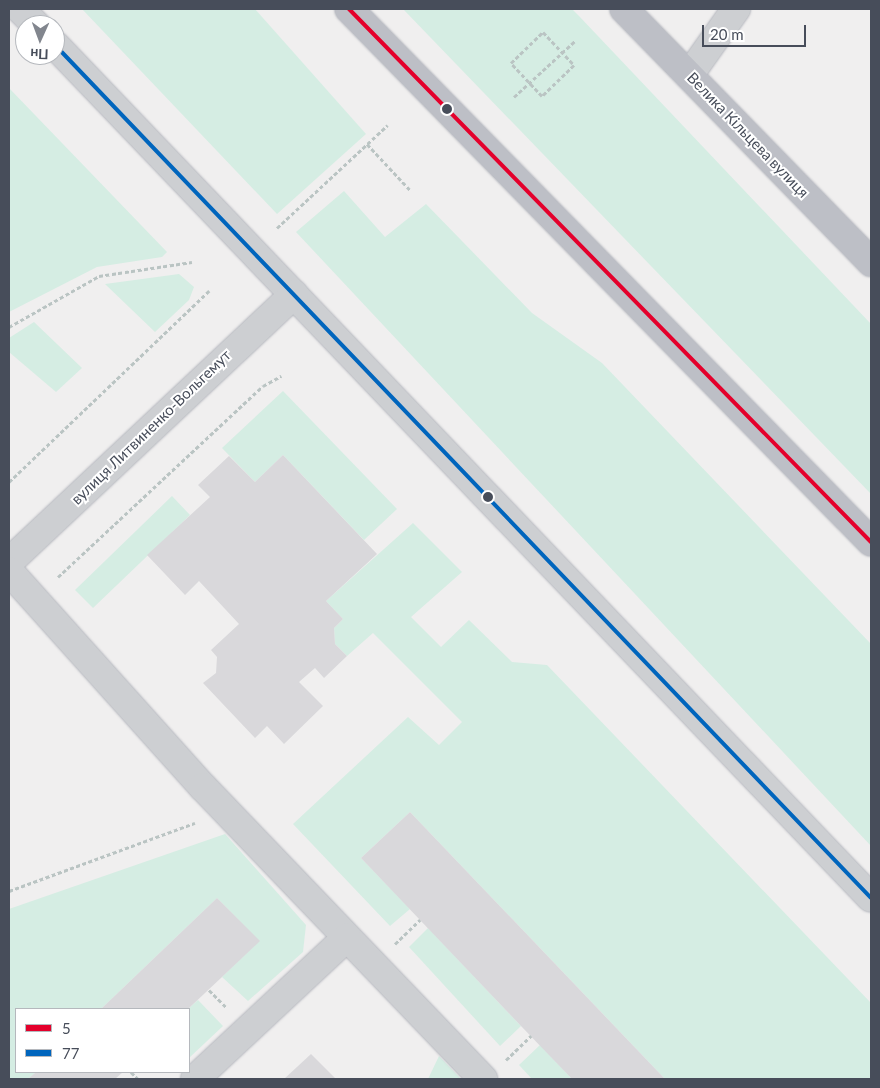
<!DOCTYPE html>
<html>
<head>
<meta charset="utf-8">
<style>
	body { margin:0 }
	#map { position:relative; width:880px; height:1088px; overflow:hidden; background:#f0efef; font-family:Lato,sans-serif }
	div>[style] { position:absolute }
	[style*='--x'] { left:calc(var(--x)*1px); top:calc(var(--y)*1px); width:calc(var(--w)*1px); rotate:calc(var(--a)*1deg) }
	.green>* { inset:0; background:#d5ede3 }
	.building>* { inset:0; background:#d9d8db }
	.path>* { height:3px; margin-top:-1.5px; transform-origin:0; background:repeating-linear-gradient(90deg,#bac4c3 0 4px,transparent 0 6.5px) }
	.roads { filter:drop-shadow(0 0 1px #b5b7be) drop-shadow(0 0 1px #b5b7be) }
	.minor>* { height:28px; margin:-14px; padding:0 14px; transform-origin:14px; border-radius:14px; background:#cdcfd2 }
	.highway>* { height:28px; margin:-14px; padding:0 14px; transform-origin:14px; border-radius:14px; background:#bdbfc6 }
	.bus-1>* { height:4px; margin:-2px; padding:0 2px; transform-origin:2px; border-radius:2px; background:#e4002b }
	.bus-2>* { height:4px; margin:-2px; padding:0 2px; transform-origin:2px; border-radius:2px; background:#0065bd }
	.dots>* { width:14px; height:14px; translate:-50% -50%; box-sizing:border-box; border:2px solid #fff; border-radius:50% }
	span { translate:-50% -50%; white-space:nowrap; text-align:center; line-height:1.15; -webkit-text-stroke:4px #fff; paint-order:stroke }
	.street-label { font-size:15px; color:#474d5a }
	.frame { position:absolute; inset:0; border:10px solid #474d5a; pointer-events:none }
	.legend { position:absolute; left:15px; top:1008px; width:175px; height:65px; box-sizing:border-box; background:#fff; border:1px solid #b5b8bd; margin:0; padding:6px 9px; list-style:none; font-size:15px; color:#474d5a }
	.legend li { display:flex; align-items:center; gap:10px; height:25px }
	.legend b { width:25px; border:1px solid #b5b8bd }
	.north { position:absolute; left:15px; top:15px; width:50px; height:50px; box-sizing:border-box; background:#fff; border:1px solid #b5b8bd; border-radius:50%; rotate:182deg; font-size:14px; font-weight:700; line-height:20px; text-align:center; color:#474d5a }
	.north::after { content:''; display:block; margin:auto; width:18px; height:22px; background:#82868e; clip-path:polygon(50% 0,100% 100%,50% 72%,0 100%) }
	.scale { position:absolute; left:702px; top:25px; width:104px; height:22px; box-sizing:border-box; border:2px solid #474d5a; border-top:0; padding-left:6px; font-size:15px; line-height:18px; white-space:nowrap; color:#474d5a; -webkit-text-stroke:4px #fff; paint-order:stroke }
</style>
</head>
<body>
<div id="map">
	<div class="green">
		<div style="clip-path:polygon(82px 9px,255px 9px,366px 134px,277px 214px)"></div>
		<div style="clip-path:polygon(403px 9px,572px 9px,579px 16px,871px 324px,871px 494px)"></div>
		<div style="clip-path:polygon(9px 88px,167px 252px,162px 257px,97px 267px,9px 312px)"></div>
		<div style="clip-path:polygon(344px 191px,385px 237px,426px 204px,532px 313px,602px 363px,871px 644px,871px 846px,296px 232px)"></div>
		<div style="clip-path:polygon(179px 274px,194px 287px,189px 300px,155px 332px,105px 284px)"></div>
		<div style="clip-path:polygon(34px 322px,82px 368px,56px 392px,9px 352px,9px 338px)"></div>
		<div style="clip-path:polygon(283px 391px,397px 509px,364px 540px,283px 455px,255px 482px,222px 448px)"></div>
		<div style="clip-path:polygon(172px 496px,190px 515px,93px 608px,75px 590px)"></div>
		<div style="clip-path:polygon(413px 523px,462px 572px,411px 617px,441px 647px,469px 620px,512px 662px,547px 665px,871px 1003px,871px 1079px,665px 1079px,410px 812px,361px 858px,410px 909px,390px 926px,293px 824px,408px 717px,439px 745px,462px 722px,373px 633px,347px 656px,335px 644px,334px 628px,343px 619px,326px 601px)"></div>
		<div style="clip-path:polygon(225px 834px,306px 925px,303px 952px,248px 1001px,222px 977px,259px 941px,217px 898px,101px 1009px,16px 1009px,16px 1072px,36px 1072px,28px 1079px,9px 1079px,9px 909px)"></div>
		<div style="clip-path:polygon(428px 928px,521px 1026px,500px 1046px,409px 947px)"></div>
		<div style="clip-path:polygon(198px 1000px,223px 1026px,189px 1058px,188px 1009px)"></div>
		<div style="clip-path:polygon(540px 1045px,572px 1079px,532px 1079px,519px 1065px)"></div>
		<div style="clip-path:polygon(439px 1056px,461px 1079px,428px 1079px)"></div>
	</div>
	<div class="building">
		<div style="clip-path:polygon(283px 455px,377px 554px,326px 601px,343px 619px,334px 628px,335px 644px,347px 656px,324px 678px,315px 668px,299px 682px,323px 706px,284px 744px,267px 726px,255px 738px,203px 683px,216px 673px,217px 657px,211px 650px,239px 624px,199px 581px,185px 595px,147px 555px,210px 497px,198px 485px,229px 456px,255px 482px)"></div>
		<div style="clip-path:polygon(410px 812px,665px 1079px,572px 1079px,521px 1026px,361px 858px)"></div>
		<div style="clip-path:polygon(217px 898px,260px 941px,222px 977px,188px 1009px,101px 1009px)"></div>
		<div style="clip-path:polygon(311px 1054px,336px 1079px,284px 1079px)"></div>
		<div style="clip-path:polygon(36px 1072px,123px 1072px,115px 1079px,28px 1079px)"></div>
	</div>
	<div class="path">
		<div style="--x:543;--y:32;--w:45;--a:46.8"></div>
		<div style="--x:574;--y:65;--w:45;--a:135.9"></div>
		<div style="--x:542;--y:96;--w:45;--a:-133.2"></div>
		<div style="--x:511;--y:63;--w:45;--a:-44.1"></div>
		<div style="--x:514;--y:97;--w:83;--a:-42.6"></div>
		<div style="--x:367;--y:144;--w:63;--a:46.9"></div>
		<div style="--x:277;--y:228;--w:151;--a:-42.9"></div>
		<div style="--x:9;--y:327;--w:103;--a:-29.5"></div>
		<div style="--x:99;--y:276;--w:94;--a:-8.6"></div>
		<div style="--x:9;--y:482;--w:277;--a:-43.7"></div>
		<div style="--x:58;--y:577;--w:280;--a:-43"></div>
		<div style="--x:263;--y:386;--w:21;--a:-29"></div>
		<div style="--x:9;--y:891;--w:198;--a:-20.1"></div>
		<div style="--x:395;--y:944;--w:35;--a:-44"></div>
		<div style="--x:209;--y:990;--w:24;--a:45"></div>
		<div style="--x:506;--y:1060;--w:35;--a:-44"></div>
		<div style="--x:131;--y:1072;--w:10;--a:45"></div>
	</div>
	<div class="roads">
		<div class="minor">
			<div style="--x:20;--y:9;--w:23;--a:45"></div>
			<div style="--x:55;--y:45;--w:1180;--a:46.27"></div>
			<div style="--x:690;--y:74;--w:80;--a:-54.7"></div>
			<div style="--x:9;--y:562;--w:391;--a:-43.2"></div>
			<div style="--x:9;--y:571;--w:290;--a:48.1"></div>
			<div style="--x:203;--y:787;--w:405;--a:46.2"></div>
			<div style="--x:195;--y:1079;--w:207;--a:-43"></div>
		</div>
		<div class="highway">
			<div style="--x:349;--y:9;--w:746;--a:45.6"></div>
			<div style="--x:624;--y:9;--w:354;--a:45.7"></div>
		</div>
	</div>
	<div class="bus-1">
		<div style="--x:349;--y:9;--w:746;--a:45.6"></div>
	</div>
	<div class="bus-2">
		<div style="--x:55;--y:45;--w:1180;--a:46.27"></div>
	</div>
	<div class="dots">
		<div style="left:447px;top:109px;background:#474d5a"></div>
		<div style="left:488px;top:497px;background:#474d5a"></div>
	</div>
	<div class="street-label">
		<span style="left:748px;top:135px;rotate:46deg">Велика Кільцева вулиця</span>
		<span style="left:151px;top:427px;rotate:-44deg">вулиця Литвиненко-Вольгемут</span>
	</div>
	<div class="frame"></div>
	<ul class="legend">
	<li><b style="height:6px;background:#e4002b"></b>5</li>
	<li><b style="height:6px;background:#0065bd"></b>77</li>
	</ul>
	<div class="north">Пн</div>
	<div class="scale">20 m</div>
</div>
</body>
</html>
